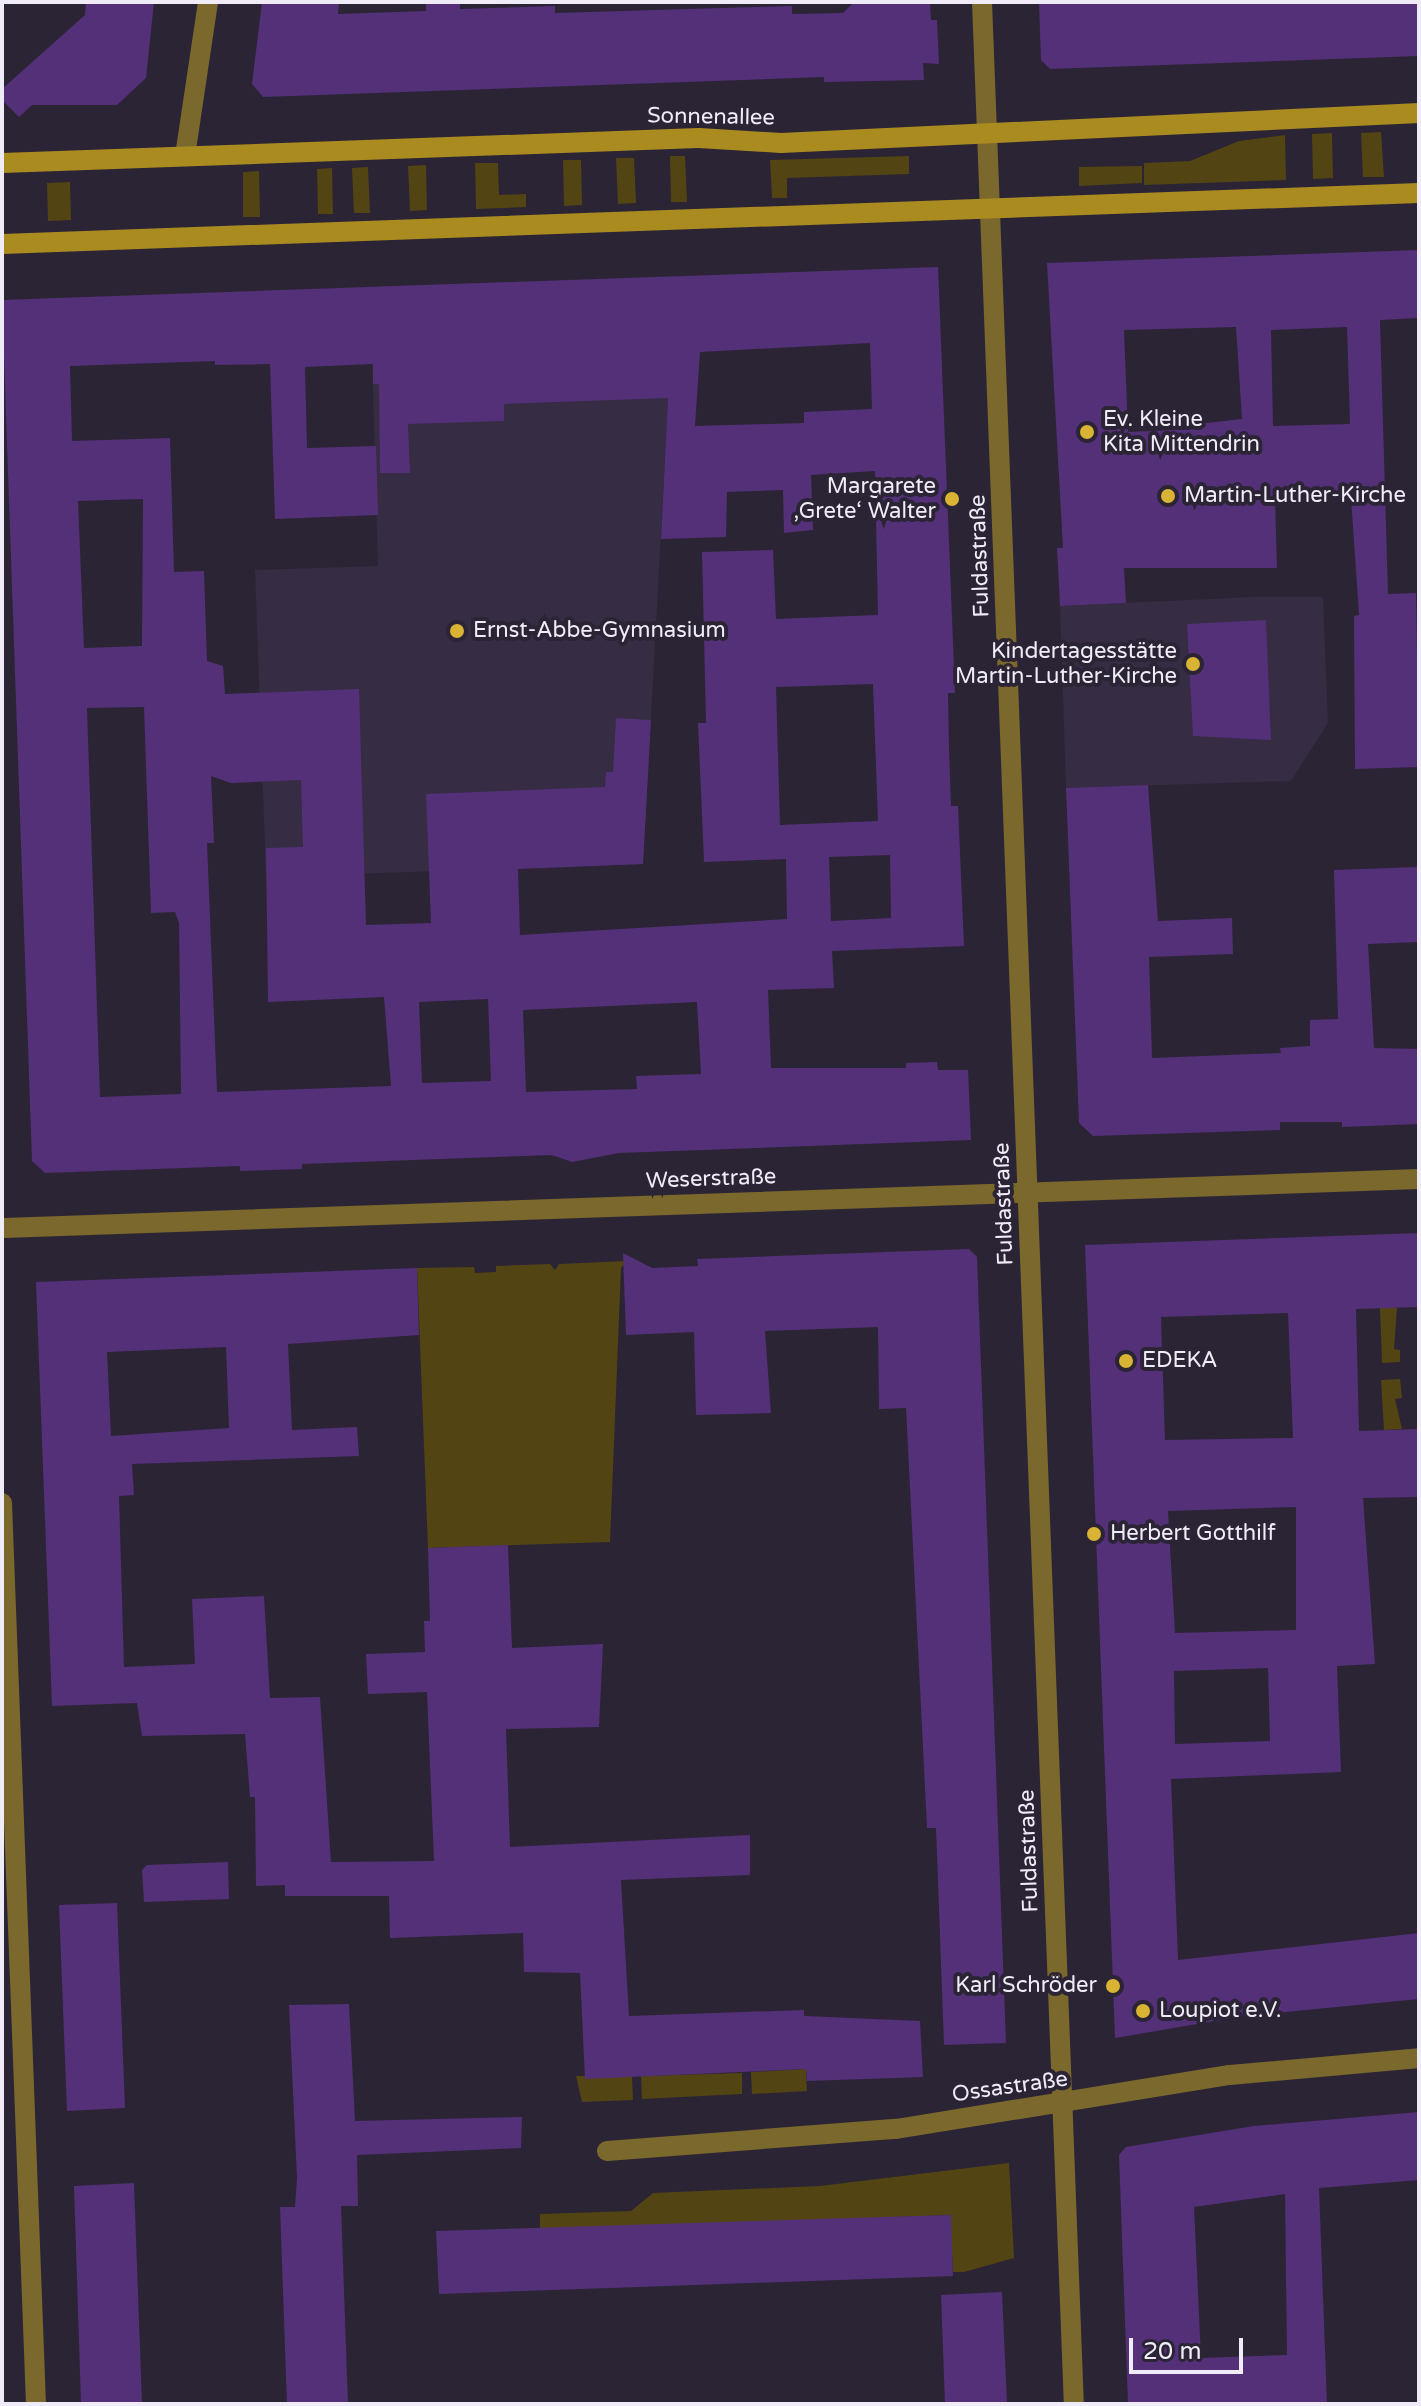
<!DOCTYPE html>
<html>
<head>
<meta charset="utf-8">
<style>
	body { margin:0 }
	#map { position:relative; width:1421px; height:2406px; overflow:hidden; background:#2b2435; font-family:"Varela Round",sans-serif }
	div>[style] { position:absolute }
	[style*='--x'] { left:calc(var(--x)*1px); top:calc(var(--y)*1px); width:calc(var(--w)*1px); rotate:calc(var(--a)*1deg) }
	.built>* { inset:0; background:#362c43 }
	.green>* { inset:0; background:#534414 }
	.building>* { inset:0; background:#543079 }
	.minor>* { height:20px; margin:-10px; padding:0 10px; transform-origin:10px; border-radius:10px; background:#7b682d }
	.secondary>* { height:20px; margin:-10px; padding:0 10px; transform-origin:10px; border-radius:10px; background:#aa8b1f }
	.dots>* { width:22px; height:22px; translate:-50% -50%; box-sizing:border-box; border:4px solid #2b2435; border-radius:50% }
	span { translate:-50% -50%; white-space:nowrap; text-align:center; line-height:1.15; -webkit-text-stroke:8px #2b2435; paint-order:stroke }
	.street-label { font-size:22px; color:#f0ecf7 }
	.poi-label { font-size:22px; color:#f0ecf7 }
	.left { translate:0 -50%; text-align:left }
	.right { translate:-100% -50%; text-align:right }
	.frame { position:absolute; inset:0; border:4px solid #f0ecf7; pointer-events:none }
	.scale { position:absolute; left:1129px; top:2338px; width:114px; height:36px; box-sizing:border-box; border:4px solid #f0ecf7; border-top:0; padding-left:10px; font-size:24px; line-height:28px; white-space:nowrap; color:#f0ecf7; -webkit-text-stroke:6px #2b2435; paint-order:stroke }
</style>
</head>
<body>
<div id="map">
	<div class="built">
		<div style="clip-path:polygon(675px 276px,643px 864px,266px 877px,255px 570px,378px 566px,370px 287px)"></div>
		<div style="clip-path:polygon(1252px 597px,1323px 597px,1328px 723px,1291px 781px,1066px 788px,1060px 606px)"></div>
	</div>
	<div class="green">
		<div style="clip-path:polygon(1381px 132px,1384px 177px,1363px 177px,1361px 133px)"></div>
		<div style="clip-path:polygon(1332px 133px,1333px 178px,1313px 179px,1312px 134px)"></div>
		<div style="clip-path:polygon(1285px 135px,1286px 180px,1144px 185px,1144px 163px,1190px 161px,1239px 141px)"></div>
		<div style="clip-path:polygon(685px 156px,687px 202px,671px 202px,670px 156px)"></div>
		<div style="clip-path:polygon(909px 156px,909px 174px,787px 178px,787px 198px,772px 198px,770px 160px)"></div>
		<div style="clip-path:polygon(616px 158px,634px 158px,636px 203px,618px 204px)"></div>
		<div style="clip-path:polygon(563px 160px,581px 160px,582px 205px,564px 206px)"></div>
		<div style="clip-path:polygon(475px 163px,498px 163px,499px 195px,526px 194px,526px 207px,476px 209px)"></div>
		<div style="clip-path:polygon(426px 165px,427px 210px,410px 211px,408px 166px)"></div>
		<div style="clip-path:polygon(1142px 166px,1142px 183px,1079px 186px,1079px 167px)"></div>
		<div style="clip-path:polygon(368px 167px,370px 213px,354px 213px,352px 168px)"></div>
		<div style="clip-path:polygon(332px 168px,333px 214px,318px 214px,317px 169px)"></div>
		<div style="clip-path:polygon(259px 171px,260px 217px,243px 217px,243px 172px)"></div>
		<div style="clip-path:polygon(70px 182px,71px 220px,48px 221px,47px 183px)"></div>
		<div style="clip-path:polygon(627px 1261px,621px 1268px,610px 1542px,428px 1548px,417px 1268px,474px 1267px,475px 1273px,496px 1272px,496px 1266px,550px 1264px,555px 1270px,559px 1264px)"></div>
		<div style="clip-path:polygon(1380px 1308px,1397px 1308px,1394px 1349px,1400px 1350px,1400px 1362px,1382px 1363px)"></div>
		<div style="clip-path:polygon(1400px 1379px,1402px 1398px,1395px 1399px,1402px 1429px,1384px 1430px,1381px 1380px)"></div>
		<div style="clip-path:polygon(806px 2069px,807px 2091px,752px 2094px,751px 2072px)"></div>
		<div style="clip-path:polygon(742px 2073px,742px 2094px,642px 2099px,641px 2076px)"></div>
		<div style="clip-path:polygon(576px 2076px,632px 2077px,633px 2100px,582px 2102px)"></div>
		<div style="clip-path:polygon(1009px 2163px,1014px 2258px,964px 2272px,953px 2272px,950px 2215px,540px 2230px,540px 2214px,631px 2211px,653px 2193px,820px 2186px)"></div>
	</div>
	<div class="building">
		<div style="clip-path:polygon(86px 2px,154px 2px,146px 78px,117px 105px,32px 105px,19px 117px,2px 100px,2px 89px,85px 15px)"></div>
		<div style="clip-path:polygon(262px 2px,339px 2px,338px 14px,426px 11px,426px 2px,460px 2px,460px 9px,555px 6px,555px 13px,792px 6px,792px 14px,843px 13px,854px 2px,930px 2px,931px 20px,937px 20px,939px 64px,923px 63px,924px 80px,824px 82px,824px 77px,263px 97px,252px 84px)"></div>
		<div style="clip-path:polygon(1039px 2px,1419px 2px,1419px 56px,1050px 69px,1041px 60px)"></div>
		<div style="clip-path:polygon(evenodd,1419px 250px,1419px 318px,1380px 320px,1388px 594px,1416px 593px,1419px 767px,1355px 769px,1354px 616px,1359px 615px,1351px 498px,1275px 500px,1277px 568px,1124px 568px,1126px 603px,1060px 606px,1057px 548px,1063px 548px,1047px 263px,1419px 250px,1236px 327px,1242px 419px,1198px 424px,1198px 429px,1128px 432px,1124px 330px,1236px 327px,1419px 250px,1347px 327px,1350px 424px,1273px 426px,1271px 330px,1347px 327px)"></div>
		<div style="clip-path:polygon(evenodd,938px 267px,955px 693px,948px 693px,949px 750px,951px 806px,958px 806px,964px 946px,832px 951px,834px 988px,768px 990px,771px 1068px,906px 1068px,906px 1063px,937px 1062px,938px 1070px,968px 1070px,971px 1140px,619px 1153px,572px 1162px,552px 1155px,302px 1164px,302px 1169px,240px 1171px,240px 1166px,45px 1173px,32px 1161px,2px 300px,938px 267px,870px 343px,872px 409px,804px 412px,804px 423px,695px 426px,700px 352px,870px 343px,938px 267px,215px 361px,215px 365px,270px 364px,275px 519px,378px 515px,376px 446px,307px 448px,305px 367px,373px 364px,373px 384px,379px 384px,380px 473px,410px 473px,408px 424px,504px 421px,504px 404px,668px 398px,661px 539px,726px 537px,727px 492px,783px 490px,784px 533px,813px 530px,811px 475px,875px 471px,878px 615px,776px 619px,773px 550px,702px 552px,706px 723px,698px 723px,704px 862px,786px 859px,787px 919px,520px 935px,518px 869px,643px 864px,651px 720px,616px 718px,613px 772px,606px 772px,605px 787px,426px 794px,431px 923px,366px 925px,359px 689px,225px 694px,223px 666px,207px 661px,204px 571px,174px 572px,170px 438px,72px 441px,70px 366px,215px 361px,938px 267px,143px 499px,142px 646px,84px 648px,78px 501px,143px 499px,938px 267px,873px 684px,878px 821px,780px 825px,776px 687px,873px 684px,938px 267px,144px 707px,151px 913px,175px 912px,179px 923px,181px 1094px,100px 1097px,87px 708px,144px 707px,938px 267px,211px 776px,231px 783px,301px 780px,303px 847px,266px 848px,268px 1002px,384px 997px,391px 1086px,217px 1092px,207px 843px,214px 843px,211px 776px,938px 267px,890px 855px,891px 918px,831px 921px,829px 857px,890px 855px,938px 267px,488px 999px,491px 1081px,422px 1083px,419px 1002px,488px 999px,938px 267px,697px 1002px,701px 1074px,636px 1076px,637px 1089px,526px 1092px,523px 1010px,697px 1002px)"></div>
		<div style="clip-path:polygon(1266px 620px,1271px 740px,1193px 736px,1187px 624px)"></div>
		<div style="clip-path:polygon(1148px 785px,1158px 921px,1232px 918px,1233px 954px,1149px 957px,1152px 1058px,1281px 1053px,1280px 1048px,1310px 1046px,1310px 1020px,1338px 1019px,1334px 870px,1419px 867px,1419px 942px,1368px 944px,1374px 1048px,1419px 1049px,1419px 1124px,1342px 1127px,1342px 1122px,1280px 1122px,1280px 1130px,1093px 1136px,1079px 1123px,1066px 788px)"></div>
		<div style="clip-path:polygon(evenodd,1419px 1233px,1419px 1307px,1356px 1309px,1359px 1431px,1419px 1429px,1419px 1497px,1363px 1498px,1375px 1664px,1337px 1666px,1341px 1772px,1171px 1779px,1178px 1960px,1419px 1933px,1419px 1999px,1244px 2016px,1115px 2038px,1085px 1245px,1419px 1233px,1288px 1313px,1293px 1438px,1165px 1440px,1161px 1317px,1288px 1313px,1419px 1233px,1296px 1507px,1296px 1630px,1175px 1633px,1168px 1511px,1296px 1507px,1419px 1233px,1268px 1668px,1270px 1741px,1175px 1744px,1174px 1671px,1268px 1668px)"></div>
		<div style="clip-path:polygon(969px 1249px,977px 1257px,1006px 2043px,944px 2045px,936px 1828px,927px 1828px,906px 1408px,879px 1409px,878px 1327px,765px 1331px,771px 1413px,696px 1415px,694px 1332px,626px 1335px,623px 1253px,652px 1268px,698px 1266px,697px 1259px)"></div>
		<div style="clip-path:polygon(evenodd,417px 1268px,419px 1335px,288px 1344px,292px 1430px,357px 1427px,359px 1456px,132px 1464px,134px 1495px,119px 1496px,124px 1667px,195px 1664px,192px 1599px,264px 1596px,270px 1698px,320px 1697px,331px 1862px,434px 1861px,427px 1692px,368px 1694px,366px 1654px,425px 1652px,424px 1621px,430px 1621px,428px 1548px,508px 1545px,512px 1648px,603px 1644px,599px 1727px,506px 1729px,510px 1847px,750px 1835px,750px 1875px,621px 1880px,629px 2016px,804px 2010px,804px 2016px,920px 2021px,923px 2077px,807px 2081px,806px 2069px,585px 2079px,580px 1973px,524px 1972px,523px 1933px,390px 1938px,389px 1896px,285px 1896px,285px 1885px,256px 1886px,255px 1797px,250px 1797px,245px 1734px,142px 1736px,137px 1703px,52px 1706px,36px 1282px,417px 1268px,226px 1347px,229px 1428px,111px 1436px,107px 1352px,226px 1347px)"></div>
		<div style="clip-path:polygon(228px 1862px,229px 1899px,144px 1902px,142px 1870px,147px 1865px)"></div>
		<div style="clip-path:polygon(117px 1903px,125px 2108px,67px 2111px,59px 1905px)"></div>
		<div style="clip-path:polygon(349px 2004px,355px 2121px,522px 2117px,521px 2148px,357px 2155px,358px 2206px,341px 2206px,348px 2404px,287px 2404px,280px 2207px,295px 2207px,297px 2178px,289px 2005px)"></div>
		<div style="clip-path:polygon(evenodd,1419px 2112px,1419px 2180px,1319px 2188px,1327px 2404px,1128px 2404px,1119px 2155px,1126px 2147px,1254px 2126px,1419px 2112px,1285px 2194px,1287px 2355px,1201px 2358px,1194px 2207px,1285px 2194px)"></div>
		<div style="clip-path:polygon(134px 2183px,142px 2404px,81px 2404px,74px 2186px)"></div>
		<div style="clip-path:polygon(951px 2215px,953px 2276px,439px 2294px,436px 2231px)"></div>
		<div style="clip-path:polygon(1002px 2292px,1007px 2404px,945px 2404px,941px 2295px)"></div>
	</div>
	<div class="minor">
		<div style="--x:982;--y:2;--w:2404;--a:87.81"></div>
		<div style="--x:185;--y:156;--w:156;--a:-81.5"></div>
		<div style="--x:4;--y:1228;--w:1416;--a:-1.98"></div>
		<div style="--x:2;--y:1503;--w:902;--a:87.84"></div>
		<div style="--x:607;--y:2151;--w:290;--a:-4.4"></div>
		<div style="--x:896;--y:2129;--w:338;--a:-9.2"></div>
		<div style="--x:1230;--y:2075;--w:190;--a:-5.1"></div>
	</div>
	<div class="secondary">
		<div style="--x:2;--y:163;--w:697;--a:-2.05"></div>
		<div style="--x:699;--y:138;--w:82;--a:3.5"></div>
		<div style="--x:781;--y:143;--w:639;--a:-2.69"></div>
		<div style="--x:2;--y:244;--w:1418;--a:-2.06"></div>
	</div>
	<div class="dots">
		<div style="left:1087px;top:432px;background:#d9b334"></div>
		<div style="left:1168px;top:496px;background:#d9b334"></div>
		<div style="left:952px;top:499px;background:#d9b334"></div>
		<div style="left:457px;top:631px;background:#d9b334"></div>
		<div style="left:1193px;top:664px;background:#d9b334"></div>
		<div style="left:1126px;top:1361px;background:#d9b334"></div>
		<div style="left:1094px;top:1534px;background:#d9b334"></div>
		<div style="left:1113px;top:1986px;background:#d9b334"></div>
		<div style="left:1143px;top:2011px;background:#d9b334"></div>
	</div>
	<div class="street-label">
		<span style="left:711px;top:117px;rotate:1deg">Sonnenallee</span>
		<span style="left:980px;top:556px;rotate:-92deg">Fuldastraße</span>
		<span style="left:711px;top:1179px;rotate:-2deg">Weserstraße</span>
		<span style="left:1004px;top:1204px;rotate:-92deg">Fuldastraße</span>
		<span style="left:1029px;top:1851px;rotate:-92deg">Fuldastraße</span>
		<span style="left:1010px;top:2087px;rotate:-8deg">Ossastraße</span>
	</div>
	<div class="poi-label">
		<span class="left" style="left:1103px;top:432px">Ev. Kleine<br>Kita Mittendrin</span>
		<span class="right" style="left:936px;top:499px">Margarete<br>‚Grete‘ Walter</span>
		<span class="left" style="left:1184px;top:496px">Martin-Luther-Kirche</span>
		<span class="left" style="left:473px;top:631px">Ernst-Abbe-Gymnasium</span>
		<span class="right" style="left:1177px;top:664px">Kindertagesstätte<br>Martin-Luther-Kirche</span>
		<span class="left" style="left:1142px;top:1361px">EDEKA</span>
		<span class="left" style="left:1110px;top:1534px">Herbert Gotthilf</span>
		<span class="right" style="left:1097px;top:1986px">Karl Schröder</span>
		<span class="left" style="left:1159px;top:2011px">Loupiot e.V.</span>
	</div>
	<div class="frame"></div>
	<div class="scale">20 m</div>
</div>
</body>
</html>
